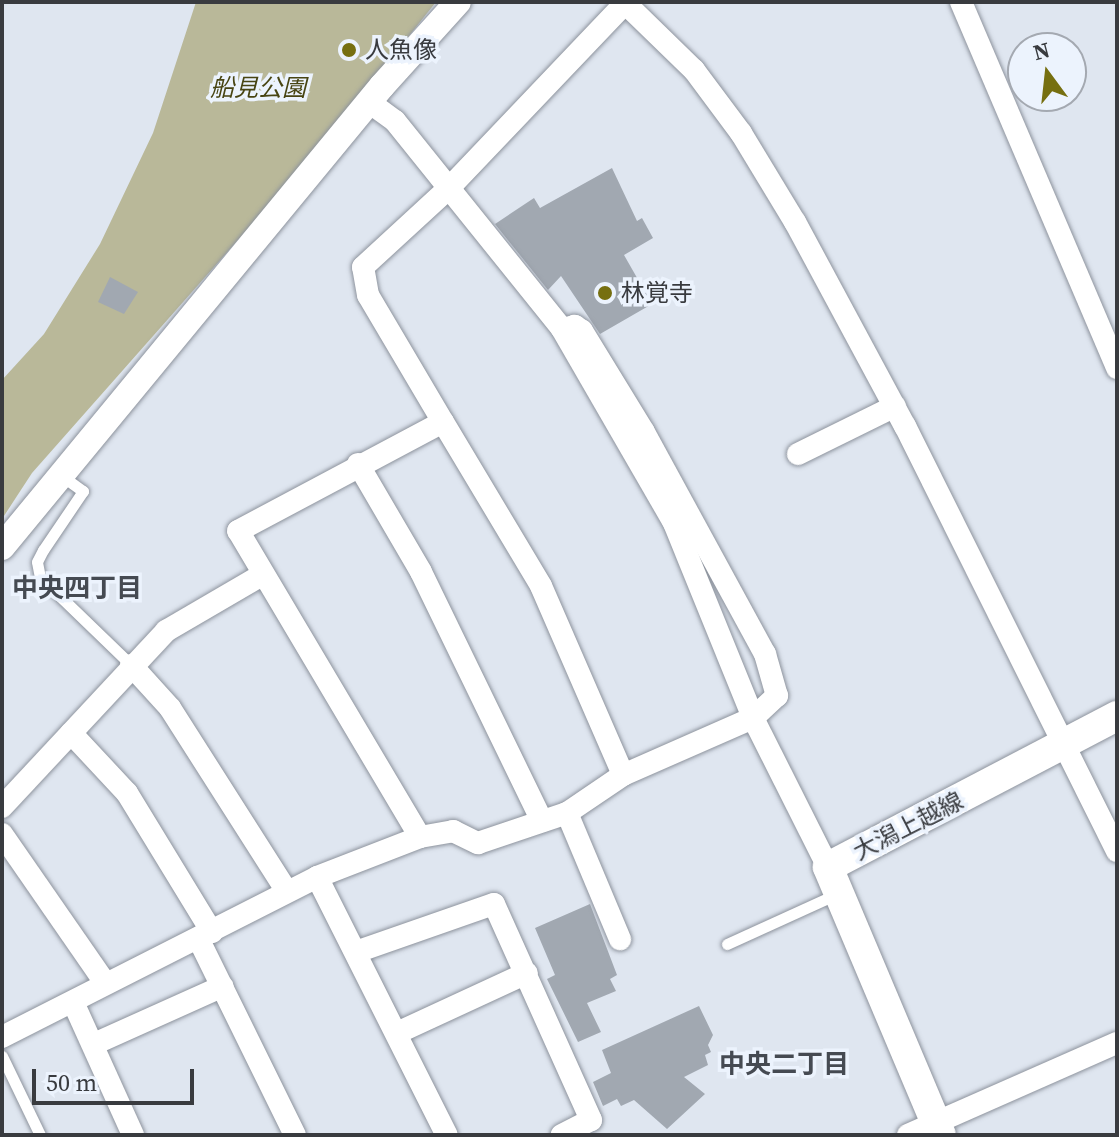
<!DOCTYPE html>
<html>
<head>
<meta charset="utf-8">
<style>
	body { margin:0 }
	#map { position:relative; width:1119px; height:1137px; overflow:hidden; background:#dfe6f0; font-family:"Source Serif 4","Noto Sans JP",serif }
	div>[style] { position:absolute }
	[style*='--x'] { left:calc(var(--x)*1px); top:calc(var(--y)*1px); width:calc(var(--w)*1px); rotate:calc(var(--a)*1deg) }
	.green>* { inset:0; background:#b9b899 }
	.building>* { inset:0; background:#a1a8b1 }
	.roads { filter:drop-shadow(0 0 2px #8d939d) drop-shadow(0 0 2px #8d939d) }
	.service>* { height:11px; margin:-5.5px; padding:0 5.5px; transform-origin:5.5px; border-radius:5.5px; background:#fff }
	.minor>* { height:22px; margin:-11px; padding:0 11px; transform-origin:11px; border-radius:11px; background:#fff }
	.tertiary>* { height:26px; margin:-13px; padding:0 13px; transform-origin:13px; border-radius:13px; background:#fff }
	.secondary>* { height:30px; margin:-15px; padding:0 15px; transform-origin:15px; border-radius:15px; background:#fff }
	.dots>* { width:22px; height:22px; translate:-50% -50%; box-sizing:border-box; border:4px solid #ecf3fd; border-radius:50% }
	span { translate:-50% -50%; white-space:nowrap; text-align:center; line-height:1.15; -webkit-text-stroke:7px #ecf3fd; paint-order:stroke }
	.poi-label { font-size:24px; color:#393b3f }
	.left { translate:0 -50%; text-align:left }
	.park-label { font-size:24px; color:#484513; font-style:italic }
	.street-label { font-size:24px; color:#393b3f }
	.neighbourhood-label { font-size:26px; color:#454a52; font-weight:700 }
	.frame { position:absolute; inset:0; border:4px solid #393b3f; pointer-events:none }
	.north { position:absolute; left:1007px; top:32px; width:80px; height:80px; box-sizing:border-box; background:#ecf3fd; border:2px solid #a4a9b1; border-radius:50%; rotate:345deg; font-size:22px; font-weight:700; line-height:32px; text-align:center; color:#393b3f }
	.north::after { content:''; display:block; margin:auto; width:28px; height:36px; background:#766f10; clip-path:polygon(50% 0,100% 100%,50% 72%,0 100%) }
	.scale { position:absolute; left:32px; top:1069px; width:162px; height:36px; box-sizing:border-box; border:4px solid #393b3f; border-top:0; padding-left:10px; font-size:24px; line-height:28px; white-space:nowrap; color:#393b3f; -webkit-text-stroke:6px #ecf3fd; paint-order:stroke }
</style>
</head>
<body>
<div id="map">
	<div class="green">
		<div style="clip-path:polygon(196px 2px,436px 2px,321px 146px,32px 473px,2px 519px,2px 380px,44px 334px,100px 244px,153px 133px)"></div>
	</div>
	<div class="building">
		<div style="clip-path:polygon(612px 168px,637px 221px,642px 218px,653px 238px,624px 255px,652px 304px,600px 334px,561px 276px,548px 290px,495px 224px,534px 198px,540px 208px)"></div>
		<div style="clip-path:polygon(110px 277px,138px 292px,124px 314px,98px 302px)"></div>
		<div style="clip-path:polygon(590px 904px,617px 975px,610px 979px,616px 991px,587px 1003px,601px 1032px,578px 1042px,547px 979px,555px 975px,535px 928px)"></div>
		<div style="clip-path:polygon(699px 1006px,713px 1035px,708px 1045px,711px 1052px,705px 1055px,708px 1065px,684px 1077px,705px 1094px,667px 1129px,634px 1100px,621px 1106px,617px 1099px,603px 1106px,593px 1082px,611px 1073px,602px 1050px)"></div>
	</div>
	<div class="roads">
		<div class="service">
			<div style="--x:62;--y:476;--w:26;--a:36"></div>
			<div style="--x:83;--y:491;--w:71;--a:124.1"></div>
			<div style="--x:43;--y:550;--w:13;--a:117"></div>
			<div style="--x:37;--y:562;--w:15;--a:79"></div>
			<div style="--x:40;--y:577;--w:127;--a:44"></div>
			<div style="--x:727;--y:944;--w:123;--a:-24.5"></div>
			<div style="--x:2;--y:1056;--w:88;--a:64.3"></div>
		</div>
		<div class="minor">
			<div style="--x:624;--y:2;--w:98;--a:44.2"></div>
			<div style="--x:694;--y:70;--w:79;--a:53.3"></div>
			<div style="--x:741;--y:133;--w:104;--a:58.8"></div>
			<div style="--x:795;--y:222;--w:232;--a:61.7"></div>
			<div style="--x:905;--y:426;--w:475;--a:63.5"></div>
			<div style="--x:961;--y:2;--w:398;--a:66.9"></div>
			<div style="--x:369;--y:102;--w:32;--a:36"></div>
			<div style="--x:395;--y:121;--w:267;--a:51.2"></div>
			<div style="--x:562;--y:329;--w:224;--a:60"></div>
			<div style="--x:674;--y:523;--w:210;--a:67.9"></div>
			<div style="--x:753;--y:718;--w:167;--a:63.3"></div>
			<div style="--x:443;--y:422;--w:191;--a:59.1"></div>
			<div style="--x:541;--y:586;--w:206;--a:66.5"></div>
			<div style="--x:798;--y:454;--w:108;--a:-26.3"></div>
			<div style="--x:358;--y:464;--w:125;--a:59.7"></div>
			<div style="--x:421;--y:572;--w:277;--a:64.1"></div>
			<div style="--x:131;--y:665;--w:58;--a:47.8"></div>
			<div style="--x:170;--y:708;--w:216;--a:57.5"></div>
			<div style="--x:71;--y:733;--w:82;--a:47"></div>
			<div style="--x:127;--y:793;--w:163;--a:58.6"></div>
			<div style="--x:2;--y:807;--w:241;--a:-47"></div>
			<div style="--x:166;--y:631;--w:111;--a:-30.3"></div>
			<div style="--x:567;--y:813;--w:137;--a:67.2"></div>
			<div style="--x:2;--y:834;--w:181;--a:55.3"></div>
			<div style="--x:420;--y:837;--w:356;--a:-120.7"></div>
			<div style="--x:238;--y:531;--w:232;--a:-28"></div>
			<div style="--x:443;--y:422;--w:147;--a:-120.6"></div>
			<div style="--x:368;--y:295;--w:28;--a:-100"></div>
			<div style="--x:363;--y:267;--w:118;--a:-42.6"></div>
			<div style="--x:450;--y:187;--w:255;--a:-46.4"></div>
			<div style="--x:317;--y:877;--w:289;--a:63.3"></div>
			<div style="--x:198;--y:938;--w:220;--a:63.8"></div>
			<div style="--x:356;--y:952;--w:146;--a:-19.2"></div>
			<div style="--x:494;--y:904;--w:237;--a:65.8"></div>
			<div style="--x:591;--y:1120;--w:33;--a:153"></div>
			<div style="--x:73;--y:1002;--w:146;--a:65.7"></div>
			<div style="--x:397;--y:1033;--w:143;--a:-24.8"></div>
			<div style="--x:2;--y:1037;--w:353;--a:-26.9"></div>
			<div style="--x:317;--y:877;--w:110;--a:-21.2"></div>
			<div style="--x:420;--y:837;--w:34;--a:-10"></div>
			<div style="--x:453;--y:831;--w:28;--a:26"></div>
			<div style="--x:478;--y:843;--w:94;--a:-18.6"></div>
			<div style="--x:567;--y:813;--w:68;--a:-34.2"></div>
			<div style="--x:623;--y:775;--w:142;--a:-23.7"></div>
			<div style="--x:753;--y:718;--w:33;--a:-43"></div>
			<div style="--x:777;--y:696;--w:44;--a:-105.9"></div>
			<div style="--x:765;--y:654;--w:253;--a:-118.6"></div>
			<div style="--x:644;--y:432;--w:119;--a:-121.5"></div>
			<div style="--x:582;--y:331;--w:9;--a:-144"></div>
			<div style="--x:575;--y:326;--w:13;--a:167"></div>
			<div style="--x:94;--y:1044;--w:141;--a:-24.2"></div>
			<div style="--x:908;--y:1135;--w:228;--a:-23.8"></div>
		</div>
		<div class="tertiary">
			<div style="--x:2;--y:547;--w:597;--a:-50.5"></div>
			<div style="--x:382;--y:86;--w:113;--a:-47.9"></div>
		</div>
		<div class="secondary">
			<div style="--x:941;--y:1135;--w:291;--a:-112.9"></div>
			<div style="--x:828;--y:867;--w:326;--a:-27.6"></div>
		</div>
	</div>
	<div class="dots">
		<div style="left:349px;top:50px;background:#766f10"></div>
		<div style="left:605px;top:293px;background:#766f10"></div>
	</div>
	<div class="poi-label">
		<span class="left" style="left:365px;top:50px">人魚像</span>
		<span class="left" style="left:621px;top:293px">林覚寺</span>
	</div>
	<div class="park-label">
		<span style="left:258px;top:88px">船見公園</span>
	</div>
	<div class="street-label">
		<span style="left:908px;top:826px;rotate:-27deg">大潟上越線</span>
	</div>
	<div class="neighbourhood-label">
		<span style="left:77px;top:589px">中央四丁目</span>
		<span style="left:784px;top:1065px">中央二丁目</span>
	</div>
	<div class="frame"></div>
	<div class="north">N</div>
	<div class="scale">50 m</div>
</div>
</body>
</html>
